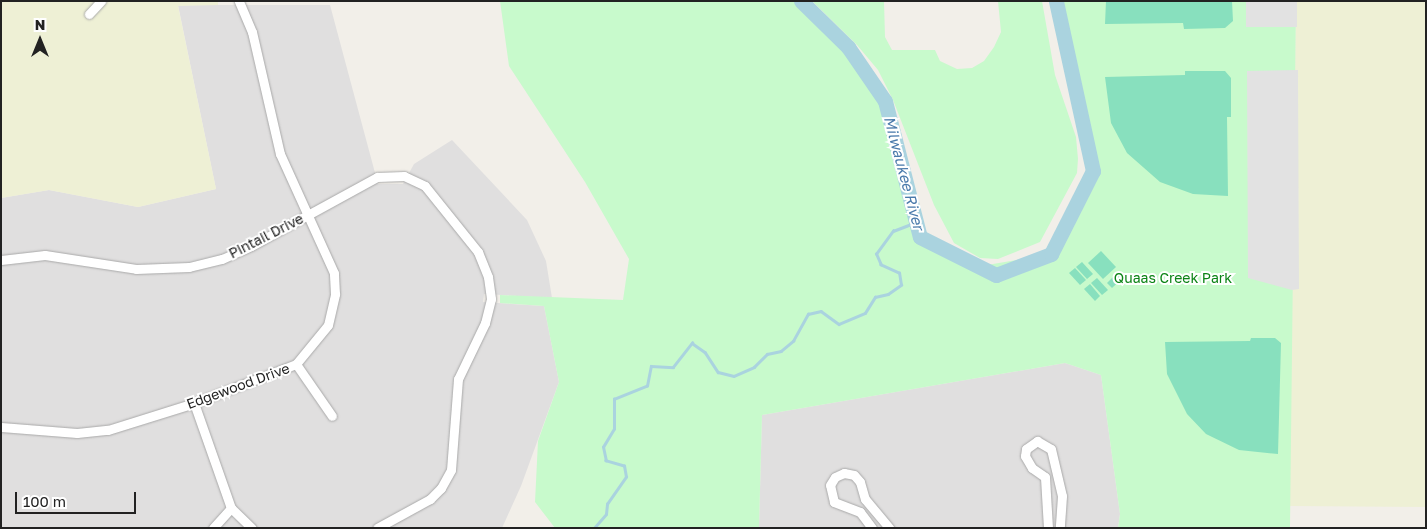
<!DOCTYPE html>
<html>
<head>
<meta charset="utf-8">
<style>
	body { margin:0 }
	#map { position:relative; width:1427px; height:529px; overflow:hidden; background:#f2efe9; font-family:"Golos Text",sans-serif }
	div>[style] { position:absolute }
	[style*='--x'] { left:calc(var(--x)*1px); top:calc(var(--y)*1px); width:calc(var(--w)*1px); rotate:calc(var(--a)*1deg) }
	.residential>* { inset:0; background:#e0dfdf }
	.farmland>* { inset:0; background:#eef0d5 }
	.park>* { inset:0; background:#c8facc }
	.pitch>* { inset:0; background:#88e0be }
	.parking>* { inset:0; background:#e2e2e2 }
	.stream>* { height:2.5px; margin:-1.25px; padding:0 1.25px; transform-origin:1.25px; border-radius:1.25px; background:#aad3df }
	.river>* { height:15px; margin:-7.5px; padding:0 7.5px; transform-origin:7.5px; border-radius:7.5px; background:#aad3df }
	.roads { filter:drop-shadow(0 0 1px #a9a9a9) drop-shadow(0 0 1px #a9a9a9) }
	.minor>* { height:9px; margin:-4.5px; padding:0 4.5px; transform-origin:4.5px; border-radius:4.5px; background:#fff }
	span { translate:-50% -50%; white-space:nowrap; text-align:center; line-height:1.15; -webkit-text-stroke:4px #fff; paint-order:stroke }
	.street-label { font-size:14px; color:#222 }
	.park-label { font-size:14px; color:#0c8416 }
	.water-label { font-size:15px; color:#4a7aab; font-style:italic }
	.frame { position:absolute; inset:0; border:2px solid #222; pointer-events:none }
	.north { position:absolute; left:15px; top:15px; width:50px; height:50px; -webkit-text-stroke:4px #fff; paint-order:stroke; rotate:0deg; font-size:14px; font-weight:700; line-height:20px; text-align:center; color:#222 }
	.north::after { content:''; display:block; margin:auto; width:18px; height:22px; background:#222; clip-path:polygon(50% 0,100% 100%,50% 72%,0 100%) }
	.scale { position:absolute; left:15px; top:492px; width:121px; height:22px; box-sizing:border-box; border:2px solid #222; border-top:0; padding-left:6px; font-size:15px; line-height:18px; white-space:nowrap; color:#222; -webkit-text-stroke:4px #fff; paint-order:stroke }
</style>
</head>
<body>
<div id="map">
	<div class="residential">
		<div style="clip-path:polygon(178px 5px,330px 5px,378px 184px,403px 184px,414px 164px,452px 140px,527px 220px,546px 261px,552px 298px,484px 294px,483px 302px,544px 306px,559px 382px,521px 486px,502px 528px,1px 528px,1px 198px,49px 190px,138px 207px,216px 189px)"></div>
		<div style="clip-path:polygon(1065px 363px,1101px 375px,1120px 514px,1118px 528px,759px 528px,762px 415px)"></div>
	</div>
	<div class="farmland">
		<div style="clip-path:polygon(1px 1px,218px 1px,218px 5px,178px 6px,216px 189px,138px 207px,49px 190px,1px 198px)"></div>
		<div style="clip-path:polygon(1296px 1px,1426px 1px,1426px 507px,1289px 506px)"></div>
	</div>
	<div class="park">
		<div style="clip-path:polygon(500px 1px,801px 1px,848px 47px,885px 101px,920px 237px,987px 265px,1051px 254px,1093px 171px,1056px 1px,1296px 1px,1290px 528px,1118px 528px,1120px 514px,1101px 375px,1065px 363px,762px 415px,759px 528px,555px 528px,535px 502px,538px 441px,559px 382px,544px 306px,500px 303px,500px 295px,623px 300px,629px 259px,585px 182px,509px 66px)"></div>
		<div style="clip-path:polygon(812px 1px,884px 1px,885px 37px,892px 50px,935px 50px,940px 61px,957px 69px,972px 68px,984px 61px,994px 47px,1001px 32px,998px 1px,1042px 1px,1055px 75px,1076px 137px,1078px 159px,1077px 173px,1040px 242px,998px 259px,980px 258px,954px 243px,934px 205px,893px 100px,878px 70px,857px 45px)"></div>
	</div>
	<div class="pitch">
		<div style="clip-path:polygon(1106px 1px,1232px 1px,1233px 21px,1225px 28px,1184px 29px,1183px 23px,1105px 24px)"></div>
		<div style="clip-path:polygon(1185px 71px,1225px 71px,1231px 78px,1231px 117px,1227px 117px,1228px 196px,1193px 194px,1160px 182px,1127px 153px,1111px 123px,1105px 77px,1185px 75px)"></div>
		<div style="clip-path:polygon(1101px 251px,1116px 267px,1103px 279px,1088px 263px)"></div>
		<div style="clip-path:polygon(1082px 262px,1093px 274px,1087px 279px,1076px 267px)"></div>
		<div style="clip-path:polygon(1075px 268px,1086px 280px,1080px 285px,1069px 273px)"></div>
		<div style="clip-path:polygon(1119px 271px,1124px 277px,1112px 288px,1107px 283px)"></div>
		<div style="clip-path:polygon(1097px 278px,1108px 290px,1102px 295px,1091px 283px)"></div>
		<div style="clip-path:polygon(1090px 284px,1100px 296px,1095px 301px,1084px 289px)"></div>
		<div style="clip-path:polygon(1251px 338px,1275px 338px,1281px 343px,1278px 454px,1239px 450px,1206px 434px,1187px 414px,1167px 374px,1165px 342px,1250px 341px)"></div>
	</div>
	<div class="parking">
		<div style="clip-path:polygon(1246px 1px,1297px 1px,1297px 27px,1246px 27px)"></div>
		<div style="clip-path:polygon(1298px 70px,1299px 289px,1292px 290px,1248px 278px,1247px 71px)"></div>
	</div>
	<div class="stream">
		<div style="--x:594;--y:528;--w:18;--a:-49"></div>
		<div style="--x:606;--y:514;--w:10;--a:-84"></div>
		<div style="--x:607;--y:504;--w:33;--a:-55"></div>
		<div style="--x:626;--y:477;--w:11;--a:-100"></div>
		<div style="--x:624;--y:466;--w:19;--a:-164"></div>
		<div style="--x:606;--y:461;--w:14;--a:-102"></div>
		<div style="--x:603;--y:447;--w:21;--a:-59"></div>
		<div style="--x:614;--y:429;--w:30;--a:-90"></div>
		<div style="--x:614;--y:399;--w:35;--a:-22"></div>
		<div style="--x:647;--y:386;--w:20;--a:-79"></div>
		<div style="--x:651;--y:366;--w:22;--a:3"></div>
		<div style="--x:673;--y:367;--w:31;--a:-52"></div>
		<div style="--x:692;--y:343;--w:16;--a:35"></div>
		<div style="--x:705;--y:352;--w:24;--a:57"></div>
		<div style="--x:718;--y:372;--w:16;--a:14"></div>
		<div style="--x:734;--y:376;--w:22;--a:-24"></div>
		<div style="--x:754;--y:367;--w:18;--a:-45"></div>
		<div style="--x:767;--y:354;--w:14;--a:-12"></div>
		<div style="--x:781;--y:351;--w:16;--a:-40"></div>
		<div style="--x:793;--y:341;--w:31;--a:-61"></div>
		<div style="--x:808;--y:314;--w:13;--a:-13"></div>
		<div style="--x:821;--y:311;--w:22;--a:36"></div>
		<div style="--x:839;--y:324;--w:28;--a:-23"></div>
		<div style="--x:865;--y:313;--w:19;--a:-58"></div>
		<div style="--x:875;--y:297;--w:13;--a:-13"></div>
		<div style="--x:888;--y:294;--w:16;--a:-35"></div>
		<div style="--x:901;--y:285;--w:12;--a:-99"></div>
		<div style="--x:899;--y:273;--w:20;--a:-156"></div>
		<div style="--x:881;--y:265;--w:12;--a:-114"></div>
		<div style="--x:876;--y:254;--w:29;--a:-54"></div>
		<div style="--x:893;--y:231;--w:26;--a:-21"></div>
	</div>
	<div class="river">
		<div style="--x:801;--y:1;--w:66;--a:44.4"></div>
		<div style="--x:848;--y:47;--w:65;--a:55.6"></div>
		<div style="--x:885;--y:101;--w:140;--a:75.6"></div>
		<div style="--x:920;--y:237;--w:85;--a:26.6"></div>
		<div style="--x:996;--y:275;--w:59;--a:-20.9"></div>
		<div style="--x:1051;--y:254;--w:93;--a:-63.2"></div>
		<div style="--x:1093;--y:171;--w:174;--a:-102.3"></div>
	</div>
	<div class="roads">
		<div class="minor">
			<div style="--x:89;--y:14;--w:18;--a:-47"></div>
			<div style="--x:1;--y:260;--w:44;--a:-6.5"></div>
			<div style="--x:45;--y:255;--w:92;--a:8.7"></div>
			<div style="--x:136;--y:269;--w:53;--a:-2.2"></div>
			<div style="--x:189;--y:267;--w:34;--a:-14"></div>
			<div style="--x:222;--y:259;--w:32;--a:-24"></div>
			<div style="--x:251;--y:246;--w:144;--a:-28.7"></div>
			<div style="--x:377;--y:177;--w:27;--a:-2"></div>
			<div style="--x:404;--y:176;--w:23;--a:25"></div>
			<div style="--x:425;--y:186;--w:85;--a:51.2"></div>
			<div style="--x:478;--y:252;--w:27;--a:68"></div>
			<div style="--x:488;--y:277;--w:22;--a:82"></div>
			<div style="--x:491;--y:299;--w:25;--a:104"></div>
			<div style="--x:485;--y:323;--w:62;--a:115.7"></div>
			<div style="--x:458;--y:379;--w:91;--a:94.4"></div>
			<div style="--x:451;--y:470;--w:21;--a:119"></div>
			<div style="--x:441;--y:488;--w:16;--a:135"></div>
			<div style="--x:430;--y:499;--w:60;--a:151.3"></div>
			<div style="--x:296;--y:364;--w:63;--a:55.3"></div>
			<div style="--x:194;--y:403;--w:111;--a:70.6"></div>
			<div style="--x:231;--y:508;--w:29;--a:44"></div>
			<div style="--x:1;--y:427;--w:76;--a:4.5"></div>
			<div style="--x:77;--y:433;--w:31;--a:-6"></div>
			<div style="--x:108;--y:430;--w:90;--a:-17.4"></div>
			<div style="--x:194;--y:403;--w:109;--a:-20.9"></div>
			<div style="--x:296;--y:364;--w:50;--a:-50.6"></div>
			<div style="--x:328;--y:325;--w:32;--a:-77"></div>
			<div style="--x:335;--y:294;--w:21;--a:-93"></div>
			<div style="--x:334;--y:273;--w:131;--a:-114.4"></div>
			<div style="--x:280;--y:154;--w:125;--a:-102.9"></div>
			<div style="--x:252;--y:32;--w:34;--a:-113"></div>
			<div style="--x:213;--y:528;--w:27;--a:-48"></div>
			<div style="--x:872;--y:528;--w:20;--a:-127"></div>
			<div style="--x:860;--y:512;--w:28;--a:-159"></div>
			<div style="--x:834;--y:502;--w:17;--a:-103"></div>
			<div style="--x:830;--y:485;--w:9;--a:-58"></div>
			<div style="--x:835;--y:477;--w:10;--a:-24"></div>
			<div style="--x:844;--y:473;--w:10;--a:11"></div>
			<div style="--x:854;--y:475;--w:9;--a:49"></div>
			<div style="--x:860;--y:482;--w:18;--a:74"></div>
			<div style="--x:865;--y:499;--w:38;--a:50"></div>
			<div style="--x:1048;--y:528;--w:51;--a:-93.4"></div>
			<div style="--x:1045;--y:477;--w:16;--a:-145"></div>
			<div style="--x:1032;--y:468;--w:14;--a:-120"></div>
			<div style="--x:1025;--y:456;--w:7;--a:-82"></div>
			<div style="--x:1026;--y:449;--w:14;--a:-36"></div>
			<div style="--x:1037;--y:441;--w:16;--a:30"></div>
			<div style="--x:1051;--y:449;--w:48;--a:76.8"></div>
			<div style="--x:1062;--y:496;--w:32;--a:94"></div>
		</div>
	</div>
	<div class="street-label">
		<span style="left:266px;top:236px;rotate:-27deg">Pintail Drive</span>
		<span style="left:238px;top:386px;rotate:-20deg">Edgewood Drive</span>
	</div>
	<div class="park-label">
		<span style="left:1173px;top:278px">Quaas Creek Park</span>
	</div>
	<div class="water-label">
		<span style="left:904px;top:173px;rotate:75deg">Milwaukee River</span>
	</div>
	<div class="frame"></div>
	<div class="north">N</div>
	<div class="scale">100 m</div>
</div>
</body>
</html>
